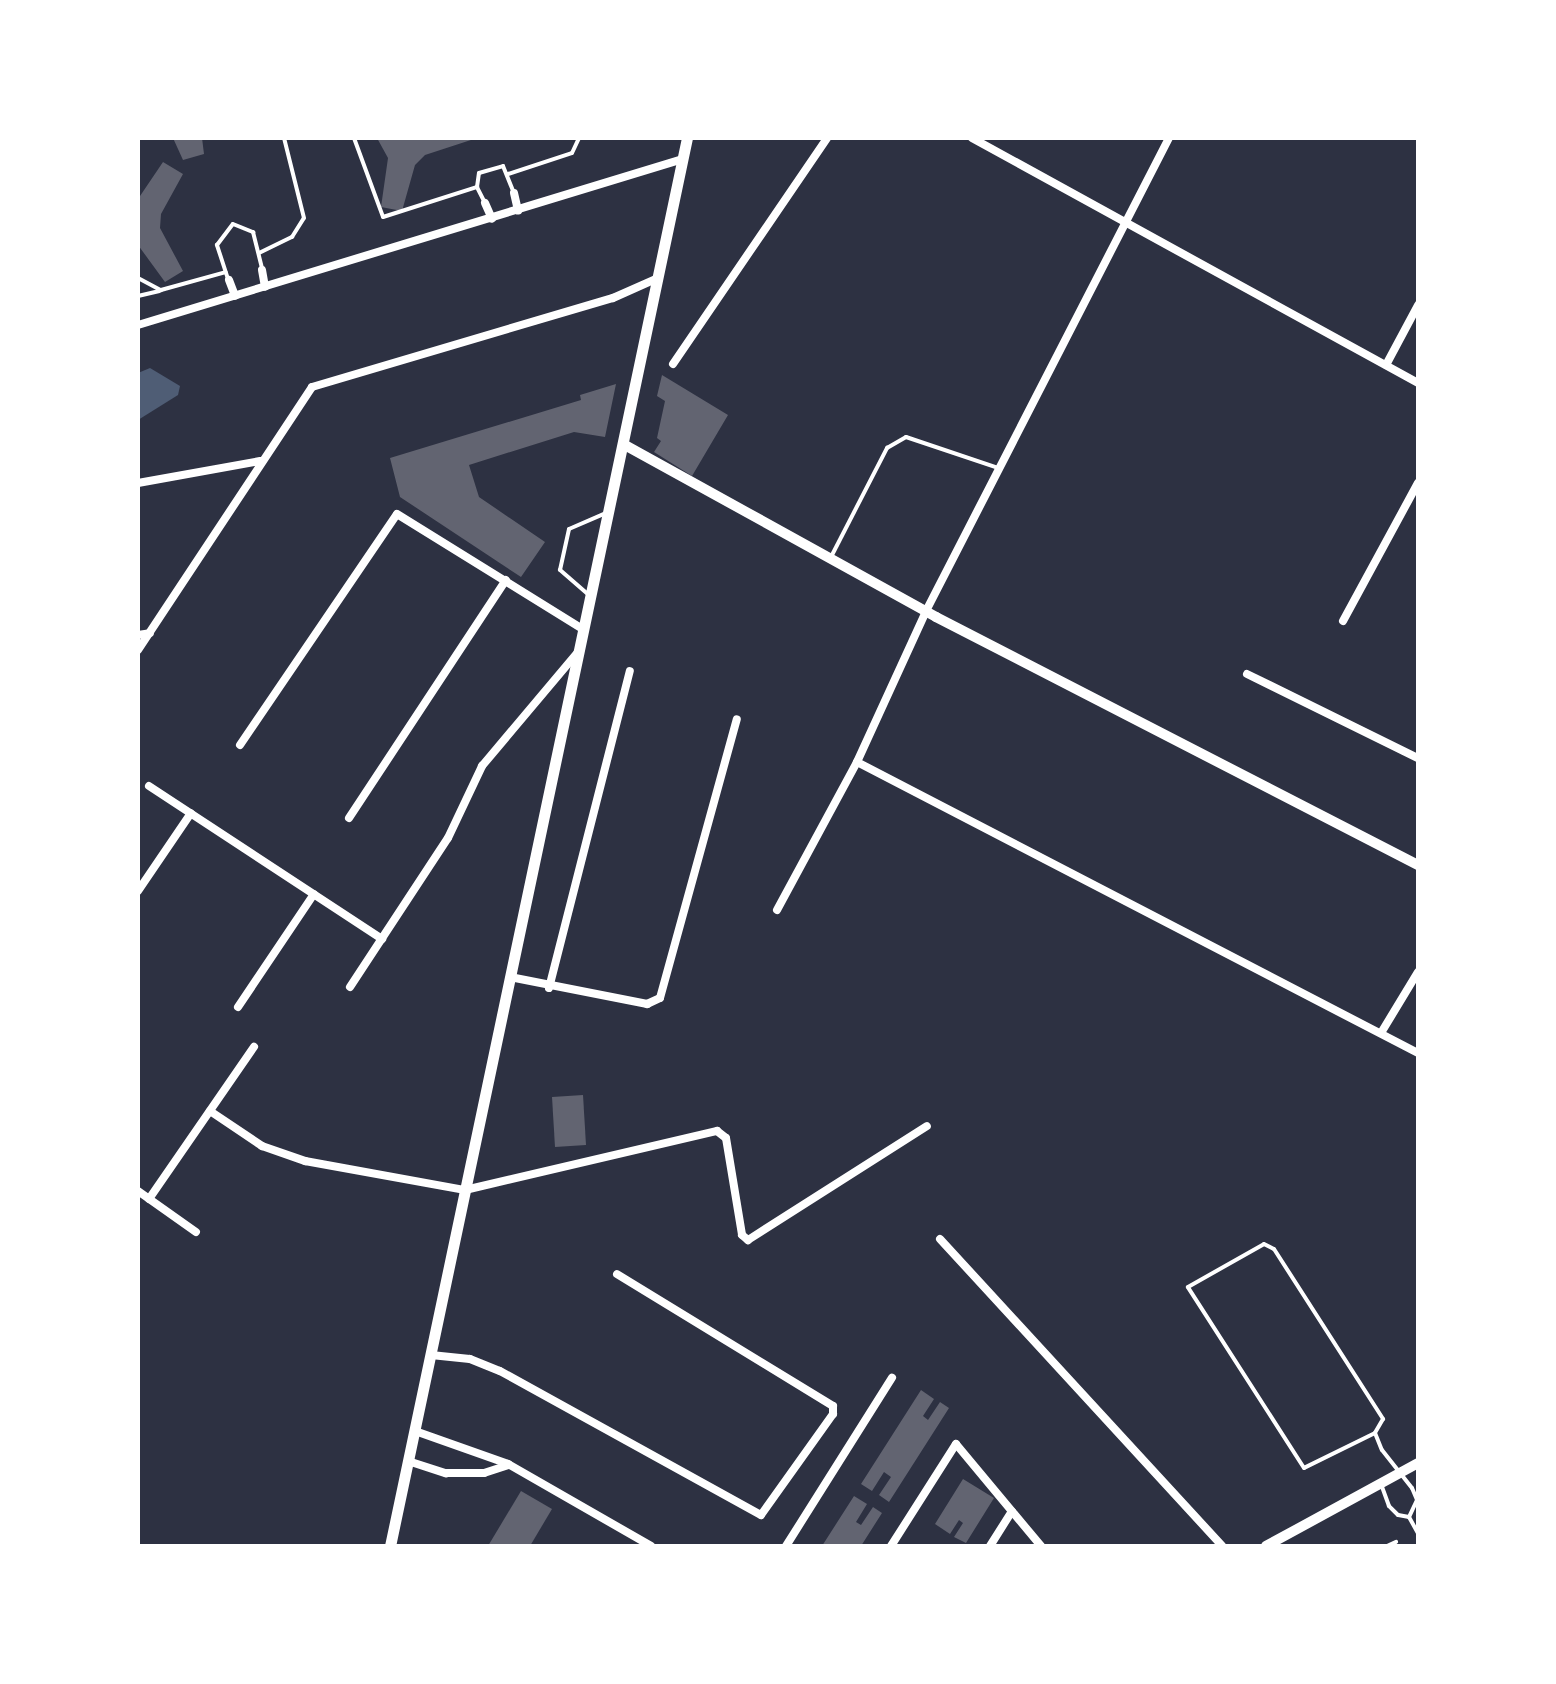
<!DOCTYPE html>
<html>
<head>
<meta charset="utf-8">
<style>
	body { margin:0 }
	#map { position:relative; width:1556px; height:1684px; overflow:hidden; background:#2d3142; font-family:"Varela Round",sans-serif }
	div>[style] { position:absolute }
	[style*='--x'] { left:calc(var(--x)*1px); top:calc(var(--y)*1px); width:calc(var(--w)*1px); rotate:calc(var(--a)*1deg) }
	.water>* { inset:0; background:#4f5d75 }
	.building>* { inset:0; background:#626471 }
	.service>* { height:4px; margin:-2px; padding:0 2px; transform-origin:2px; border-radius:2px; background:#fff }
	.minor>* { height:8px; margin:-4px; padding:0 4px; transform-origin:4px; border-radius:4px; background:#fff }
	.tertiary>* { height:10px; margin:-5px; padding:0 5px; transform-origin:5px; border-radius:5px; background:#fff }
	.secondary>* { height:11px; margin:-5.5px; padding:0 5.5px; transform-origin:5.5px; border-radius:5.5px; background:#fff }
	span { translate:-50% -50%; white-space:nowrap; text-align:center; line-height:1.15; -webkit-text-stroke:6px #fff; paint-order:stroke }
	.frame { position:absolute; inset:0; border:140px solid #fff; pointer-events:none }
</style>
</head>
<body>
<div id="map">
	<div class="water">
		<div style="clip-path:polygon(150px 368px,180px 386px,178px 395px,138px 420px,138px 373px)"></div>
	</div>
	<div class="building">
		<div style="clip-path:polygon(173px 138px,202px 138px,204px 154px,183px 160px)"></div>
		<div style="clip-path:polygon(377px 138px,474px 138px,474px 139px,425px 155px,415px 165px,402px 211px,381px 207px,388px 158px)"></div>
		<div style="clip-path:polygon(163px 162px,183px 174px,161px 214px,160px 228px,183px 271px,165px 282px,138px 245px,138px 199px)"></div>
		<div style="clip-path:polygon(662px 375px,728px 415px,692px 476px,654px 452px,661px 441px,657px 438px,665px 401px,657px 396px)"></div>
		<div style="clip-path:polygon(616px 384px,605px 437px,574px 432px,469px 465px,479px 497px,545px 542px,521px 577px,400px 497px,390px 458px,581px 400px,580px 395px)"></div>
		<div style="clip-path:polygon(583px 1095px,586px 1145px,555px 1147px,552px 1097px)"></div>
		<div style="clip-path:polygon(921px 1390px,934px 1399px,923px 1416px,928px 1420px,940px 1402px,949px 1408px,889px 1502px,879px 1495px,891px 1477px,884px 1472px,872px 1491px,861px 1484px)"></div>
		<div style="clip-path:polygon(963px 1479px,994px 1498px,966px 1543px,954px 1537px,963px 1523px,959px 1520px,950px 1534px,935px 1524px)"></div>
		<div style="clip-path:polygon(521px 1491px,552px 1509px,530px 1546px,488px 1546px)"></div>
		<div style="clip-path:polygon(854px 1496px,867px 1504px,856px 1522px,861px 1525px,873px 1507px,882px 1513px,861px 1546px,822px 1546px)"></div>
	</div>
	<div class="service">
		<div style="--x:354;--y:138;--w:84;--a:69.8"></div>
		<div style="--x:383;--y:217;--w:99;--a:-17.7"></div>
		<div style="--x:508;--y:174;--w:67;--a:-18.2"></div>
		<div style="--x:572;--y:153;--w:17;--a:-65"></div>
		<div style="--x:485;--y:203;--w:18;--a:-117"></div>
		<div style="--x:477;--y:187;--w:14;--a:-82"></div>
		<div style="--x:479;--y:173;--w:25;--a:-16"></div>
		<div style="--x:503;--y:166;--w:27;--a:68"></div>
		<div style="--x:259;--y:253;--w:37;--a:-26"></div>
		<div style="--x:292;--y:237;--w:22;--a:-58"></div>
		<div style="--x:304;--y:218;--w:82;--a:-104"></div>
		<div style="--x:138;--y:278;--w:26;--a:28"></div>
		<div style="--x:161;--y:290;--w:67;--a:-15.5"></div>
		<div style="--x:228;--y:279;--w:36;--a:-108"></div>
		<div style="--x:217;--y:245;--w:26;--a:-53"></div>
		<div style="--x:233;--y:224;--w:22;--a:22"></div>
		<div style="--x:253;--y:232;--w:37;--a:76"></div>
		<div style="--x:138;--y:296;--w:22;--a:-13"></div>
		<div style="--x:831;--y:557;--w:123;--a:-62.8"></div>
		<div style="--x:887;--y:448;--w:22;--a:-30"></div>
		<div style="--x:906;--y:437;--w:97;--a:18.6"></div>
		<div style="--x:590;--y:596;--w:40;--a:-139"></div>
		<div style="--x:560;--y:570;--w:42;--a:-77.6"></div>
		<div style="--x:569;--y:529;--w:40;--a:-23.4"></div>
		<div style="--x:1264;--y:1244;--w:11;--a:27"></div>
		<div style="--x:1274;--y:1249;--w:202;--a:57.3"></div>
		<div style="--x:1383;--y:1419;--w:16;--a:120"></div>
		<div style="--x:1375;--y:1433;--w:79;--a:153.8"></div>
		<div style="--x:1304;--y:1468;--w:215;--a:-122.7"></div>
		<div style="--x:1188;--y:1287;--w:87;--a:-29.5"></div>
		<div style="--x:1375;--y:1433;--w:18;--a:68"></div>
		<div style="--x:1382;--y:1450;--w:48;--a:51.7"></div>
		<div style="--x:1412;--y:1488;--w:13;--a:67"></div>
		<div style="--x:1417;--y:1500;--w:19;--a:115"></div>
		<div style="--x:1409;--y:1517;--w:11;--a:-170"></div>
		<div style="--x:1398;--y:1515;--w:13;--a:-135"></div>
		<div style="--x:1389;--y:1506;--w:23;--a:-110"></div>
		<div style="--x:1409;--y:1517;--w:18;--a:61"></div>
		<div style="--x:1387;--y:1546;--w:10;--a:-24"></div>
	</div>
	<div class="minor">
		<div style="--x:972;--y:138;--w:509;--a:28.78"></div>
		<div style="--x:514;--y:193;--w:18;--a:77"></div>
		<div style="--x:485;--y:203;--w:17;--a:66"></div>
		<div style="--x:262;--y:270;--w:17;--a:80"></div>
		<div style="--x:229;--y:280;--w:17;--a:69"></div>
		<div style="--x:138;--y:325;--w:570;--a:-16.94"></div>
		<div style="--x:673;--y:364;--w:273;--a:-55.7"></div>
		<div style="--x:1386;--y:365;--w:68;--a:-61.9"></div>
		<div style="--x:138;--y:483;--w:124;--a:-10.2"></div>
		<div style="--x:1343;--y:621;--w:157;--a:-61.5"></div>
		<div style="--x:138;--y:635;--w:12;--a:-9"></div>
		<div style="--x:138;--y:650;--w:315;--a:-56.5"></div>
		<div style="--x:312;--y:387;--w:314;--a:-16.5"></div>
		<div style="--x:613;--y:298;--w:49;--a:-24"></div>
		<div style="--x:1247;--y:674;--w:191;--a:26.2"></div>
		<div style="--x:240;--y:745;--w:279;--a:-55.8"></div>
		<div style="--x:397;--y:514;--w:220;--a:31.8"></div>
		<div style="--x:857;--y:762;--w:632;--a:27.42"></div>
		<div style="--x:149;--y:786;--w:279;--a:33.3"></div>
		<div style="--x:349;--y:818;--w:285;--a:-56.6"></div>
		<div style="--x:138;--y:891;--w:94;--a:-55.8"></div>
		<div style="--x:777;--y:910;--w:168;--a:-61.6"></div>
		<div style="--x:857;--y:762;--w:166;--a:-65.4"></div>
		<div style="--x:926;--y:611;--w:532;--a:-62.81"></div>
		<div style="--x:510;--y:977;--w:140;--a:11.1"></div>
		<div style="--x:647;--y:1004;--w:14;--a:-25"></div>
		<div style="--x:660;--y:998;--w:289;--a:-74.6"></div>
		<div style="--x:350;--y:987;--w:178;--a:-56.7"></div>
		<div style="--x:448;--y:838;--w:80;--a:-64.7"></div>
		<div style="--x:482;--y:766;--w:150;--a:-49.9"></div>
		<div style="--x:549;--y:988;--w:327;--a:-75.7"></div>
		<div style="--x:238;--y:1007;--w:136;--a:-56.1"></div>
		<div style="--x:1381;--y:1033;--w:71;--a:-58.8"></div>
		<div style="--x:210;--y:1111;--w:63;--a:33.9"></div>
		<div style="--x:262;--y:1146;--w:46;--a:19.2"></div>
		<div style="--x:305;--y:1161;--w:163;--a:10.3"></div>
		<div style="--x:465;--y:1190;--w:259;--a:-13.2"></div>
		<div style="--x:717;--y:1131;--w:11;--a:38"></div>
		<div style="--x:726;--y:1138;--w:98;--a:80.6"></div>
		<div style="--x:742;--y:1235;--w:8;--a:40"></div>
		<div style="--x:748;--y:1240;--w:212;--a:-32.5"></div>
		<div style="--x:138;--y:1191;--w:71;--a:35.3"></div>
		<div style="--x:149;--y:1199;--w:185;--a:-55.4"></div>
		<div style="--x:940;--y:1239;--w:417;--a:47.4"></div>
		<div style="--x:431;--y:1355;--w:39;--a:6"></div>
		<div style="--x:470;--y:1359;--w:32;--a:22"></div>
		<div style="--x:500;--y:1371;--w:298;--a:28.9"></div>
		<div style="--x:761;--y:1515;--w:124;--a:-54.5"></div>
		<div style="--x:833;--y:1414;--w:8;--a:-90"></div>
		<div style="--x:833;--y:1406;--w:253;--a:-148.6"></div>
		<div style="--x:415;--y:1431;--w:99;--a:19.5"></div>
		<div style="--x:508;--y:1464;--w:165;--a:29.8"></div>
		<div style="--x:408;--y:1461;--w:40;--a:18"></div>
		<div style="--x:446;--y:1473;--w:38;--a:0"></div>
		<div style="--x:484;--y:1473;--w:25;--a:-18"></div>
		<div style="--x:786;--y:1546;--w:199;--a:-57.8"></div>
		<div style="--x:891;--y:1546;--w:121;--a:-57.5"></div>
		<div style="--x:956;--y:1444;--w:133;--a:50.2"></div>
		<div style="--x:990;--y:1546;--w:41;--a:-57.8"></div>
	</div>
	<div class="tertiary">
		<div style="--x:623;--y:444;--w:358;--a:28.9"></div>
		<div style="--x:936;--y:617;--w:542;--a:27.23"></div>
		<div style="--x:1266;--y:1546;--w:173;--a:-28.6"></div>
	</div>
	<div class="secondary">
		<div style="--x:390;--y:1546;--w:1439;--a:-78.09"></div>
	</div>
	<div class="frame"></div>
</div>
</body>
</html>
